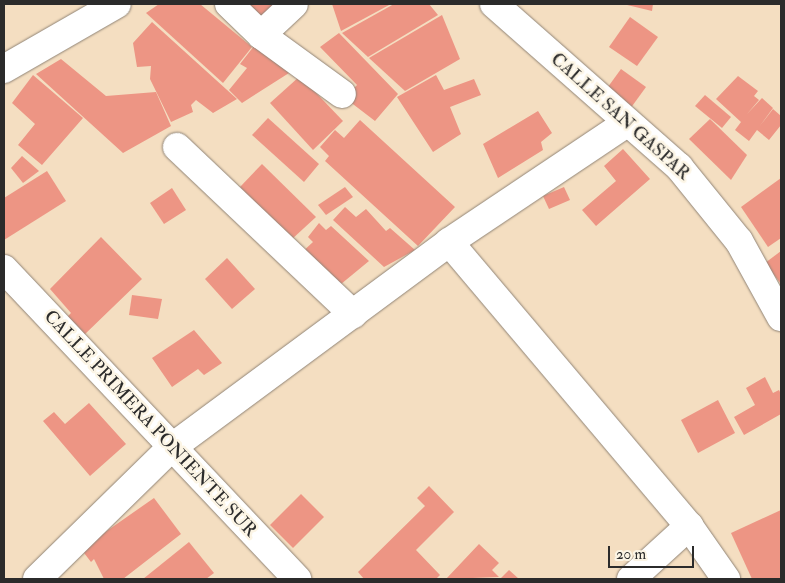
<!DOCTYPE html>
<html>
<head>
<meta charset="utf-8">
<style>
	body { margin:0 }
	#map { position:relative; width:785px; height:583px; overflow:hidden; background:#f4dec1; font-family:"IM FELL Double Pica",serif }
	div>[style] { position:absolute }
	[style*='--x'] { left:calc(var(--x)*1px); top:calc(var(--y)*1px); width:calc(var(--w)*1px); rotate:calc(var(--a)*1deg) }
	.building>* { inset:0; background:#ed9584 }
	.roads { filter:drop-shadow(0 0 1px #908476) drop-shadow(0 0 1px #908476) }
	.minor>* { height:28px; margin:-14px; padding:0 14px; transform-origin:14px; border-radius:14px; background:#fff }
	span { translate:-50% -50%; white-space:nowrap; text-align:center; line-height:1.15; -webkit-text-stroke:5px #fcf5e5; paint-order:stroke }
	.street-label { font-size:18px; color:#2b2b2b }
	.frame { position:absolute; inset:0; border:5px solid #2b2b2b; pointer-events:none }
	.scale { position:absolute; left:608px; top:546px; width:86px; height:22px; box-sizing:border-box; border:2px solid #2b2b2b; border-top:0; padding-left:6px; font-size:15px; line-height:18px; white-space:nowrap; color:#2b2b2b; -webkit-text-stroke:4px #fcf5e5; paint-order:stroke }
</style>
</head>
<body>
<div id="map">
	<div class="building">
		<div style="clip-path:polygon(159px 4px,200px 4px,252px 47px,223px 83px,146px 13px)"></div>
		<div style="clip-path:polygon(236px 4px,285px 4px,256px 28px)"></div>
		<div style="clip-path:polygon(332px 4px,391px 4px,341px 31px)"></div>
		<div style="clip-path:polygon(394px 4px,429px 4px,438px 15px,368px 57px,342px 33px)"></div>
		<div style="clip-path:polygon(623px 4px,653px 4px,652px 11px)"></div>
		<div style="clip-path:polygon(442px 15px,460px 59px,405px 91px,369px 58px)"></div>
		<div style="clip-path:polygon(630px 17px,658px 37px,637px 66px,609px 47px)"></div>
		<div style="clip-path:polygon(152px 22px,237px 99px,213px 113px,196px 100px,191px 105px,193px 112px,171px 122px,150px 79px,151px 66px,137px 67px,133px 43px)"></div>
		<div style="clip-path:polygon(339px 33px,398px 94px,375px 121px,345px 98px,357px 85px,320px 47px)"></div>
		<div style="clip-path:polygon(254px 46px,289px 73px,242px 103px,229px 90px,247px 68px,240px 64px)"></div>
		<div style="clip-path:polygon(61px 59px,106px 96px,156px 92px,171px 126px,123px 153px,36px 74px)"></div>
		<div style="clip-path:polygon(621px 69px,646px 87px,630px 109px,605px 91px)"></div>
		<div style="clip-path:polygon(33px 75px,83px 118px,42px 165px,18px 145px,35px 124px,12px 103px)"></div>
		<div style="clip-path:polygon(436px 75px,444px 90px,474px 79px,481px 95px,450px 107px,461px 134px,433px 152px,397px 97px)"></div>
		<div style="clip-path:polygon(300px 76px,343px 121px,313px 150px,270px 103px)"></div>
		<div style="clip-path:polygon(738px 76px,758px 91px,754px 96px,759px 100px,747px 114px,762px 98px,773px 108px,759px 127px,773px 109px,781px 116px,781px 125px,769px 140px,757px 130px,749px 141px,735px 130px,741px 122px,716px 99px)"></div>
		<div style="clip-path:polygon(705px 95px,731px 117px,722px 128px,695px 106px)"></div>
		<div style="clip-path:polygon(538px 111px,552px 133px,541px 142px,543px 150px,498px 178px,483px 144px)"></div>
		<div style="clip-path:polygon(268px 118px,319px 164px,304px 182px,252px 135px)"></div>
		<div style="clip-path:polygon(710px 119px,747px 155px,731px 180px,689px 139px)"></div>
		<div style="clip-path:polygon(360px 120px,455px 207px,418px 246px,325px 161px,329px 156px,320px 147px,335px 130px,344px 138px)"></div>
		<div style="clip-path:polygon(623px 149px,650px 179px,596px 226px,582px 210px,616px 181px,604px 166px)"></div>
		<div style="clip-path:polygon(22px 156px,39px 171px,23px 183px,11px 168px)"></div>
		<div style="clip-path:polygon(262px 164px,316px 217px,291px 240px,240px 187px)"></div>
		<div style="clip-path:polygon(47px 171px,66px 201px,4px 240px,4px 198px)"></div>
		<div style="clip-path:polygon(781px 178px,781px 238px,768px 247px,741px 207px)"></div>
		<div style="clip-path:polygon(345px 187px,353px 197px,326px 215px,318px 205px)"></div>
		<div style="clip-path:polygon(564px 187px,570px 200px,549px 209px,543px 196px)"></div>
		<div style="clip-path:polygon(172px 188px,186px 210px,164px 224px,150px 203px)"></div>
		<div style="clip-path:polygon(345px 207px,356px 217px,366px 209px,386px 231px,390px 228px,415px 250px,384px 267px,333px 220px)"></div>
		<div style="clip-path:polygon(319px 223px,326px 230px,331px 226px,369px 261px,335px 289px,300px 254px,313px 242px,308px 237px)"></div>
		<div style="clip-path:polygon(101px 237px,142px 279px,83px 336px,66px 318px,71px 313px,50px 289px)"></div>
		<div style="clip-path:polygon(781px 251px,781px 284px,765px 263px)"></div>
		<div style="clip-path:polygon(227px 258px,255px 289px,232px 309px,205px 279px)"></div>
		<div style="clip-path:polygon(132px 295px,162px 299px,158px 319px,129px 315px)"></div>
		<div style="clip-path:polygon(194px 330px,222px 363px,204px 375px,198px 369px,172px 387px,152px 358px)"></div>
		<div style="clip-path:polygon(765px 377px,773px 393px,779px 390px,781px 394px,781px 414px,744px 435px,734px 417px,755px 405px,746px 388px)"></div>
		<div style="clip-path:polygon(718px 400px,735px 433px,698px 453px,681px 420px)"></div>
		<div style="clip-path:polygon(89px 403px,126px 444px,90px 476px,43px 421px,54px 412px,65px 424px)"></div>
		<div style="clip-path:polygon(429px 486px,454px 512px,416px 550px,440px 575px,436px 579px,364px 579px,358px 572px,425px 506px,417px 498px)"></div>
		<div style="clip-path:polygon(301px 494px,324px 517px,293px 548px,270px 525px)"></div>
		<div style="clip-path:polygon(154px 498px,181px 534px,123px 579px,104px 579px,94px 559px,91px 562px,81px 549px)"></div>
		<div style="clip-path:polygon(781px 510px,781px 579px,752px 579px,731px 533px)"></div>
		<div style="clip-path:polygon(189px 542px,214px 573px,206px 579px,143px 579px)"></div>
		<div style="clip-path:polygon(479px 544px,499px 563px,492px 570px,499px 577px,446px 579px)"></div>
		<div style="clip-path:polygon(509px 570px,519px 579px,500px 579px)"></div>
	</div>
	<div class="roads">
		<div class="minor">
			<div style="--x:229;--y:4;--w:45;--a:44.1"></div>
			<div style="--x:261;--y:35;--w:100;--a:36.1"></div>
			<div style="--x:494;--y:4;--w:247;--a:41.4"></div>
			<div style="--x:679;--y:167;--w:95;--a:51"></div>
			<div style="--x:739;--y:241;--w:87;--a:61.1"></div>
			<div style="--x:261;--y:35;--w:45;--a:-43.2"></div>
			<div style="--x:4;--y:69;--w:130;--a:-29.9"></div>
			<div style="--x:177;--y:147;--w:243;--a:43.5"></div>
			<div style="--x:449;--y:242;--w:372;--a:49.8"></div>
			<div style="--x:689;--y:526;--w:65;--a:55.1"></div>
			<div style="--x:4;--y:269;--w:427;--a:46.6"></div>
			<div style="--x:37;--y:579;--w:187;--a:-44.4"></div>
			<div style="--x:171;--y:448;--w:346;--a:-36.5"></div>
			<div style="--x:449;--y:242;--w:214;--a:-33.8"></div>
			<div style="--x:631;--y:579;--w:79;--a:-42.4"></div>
		</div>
	</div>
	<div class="street-label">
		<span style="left:620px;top:117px;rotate:42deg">CALLE SAN GASPAR</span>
		<span style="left:150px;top:424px;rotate:47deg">CALLE PRIMERA PONIENTE SUR</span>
	</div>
	<div class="frame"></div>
	<div class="scale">20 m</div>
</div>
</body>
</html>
